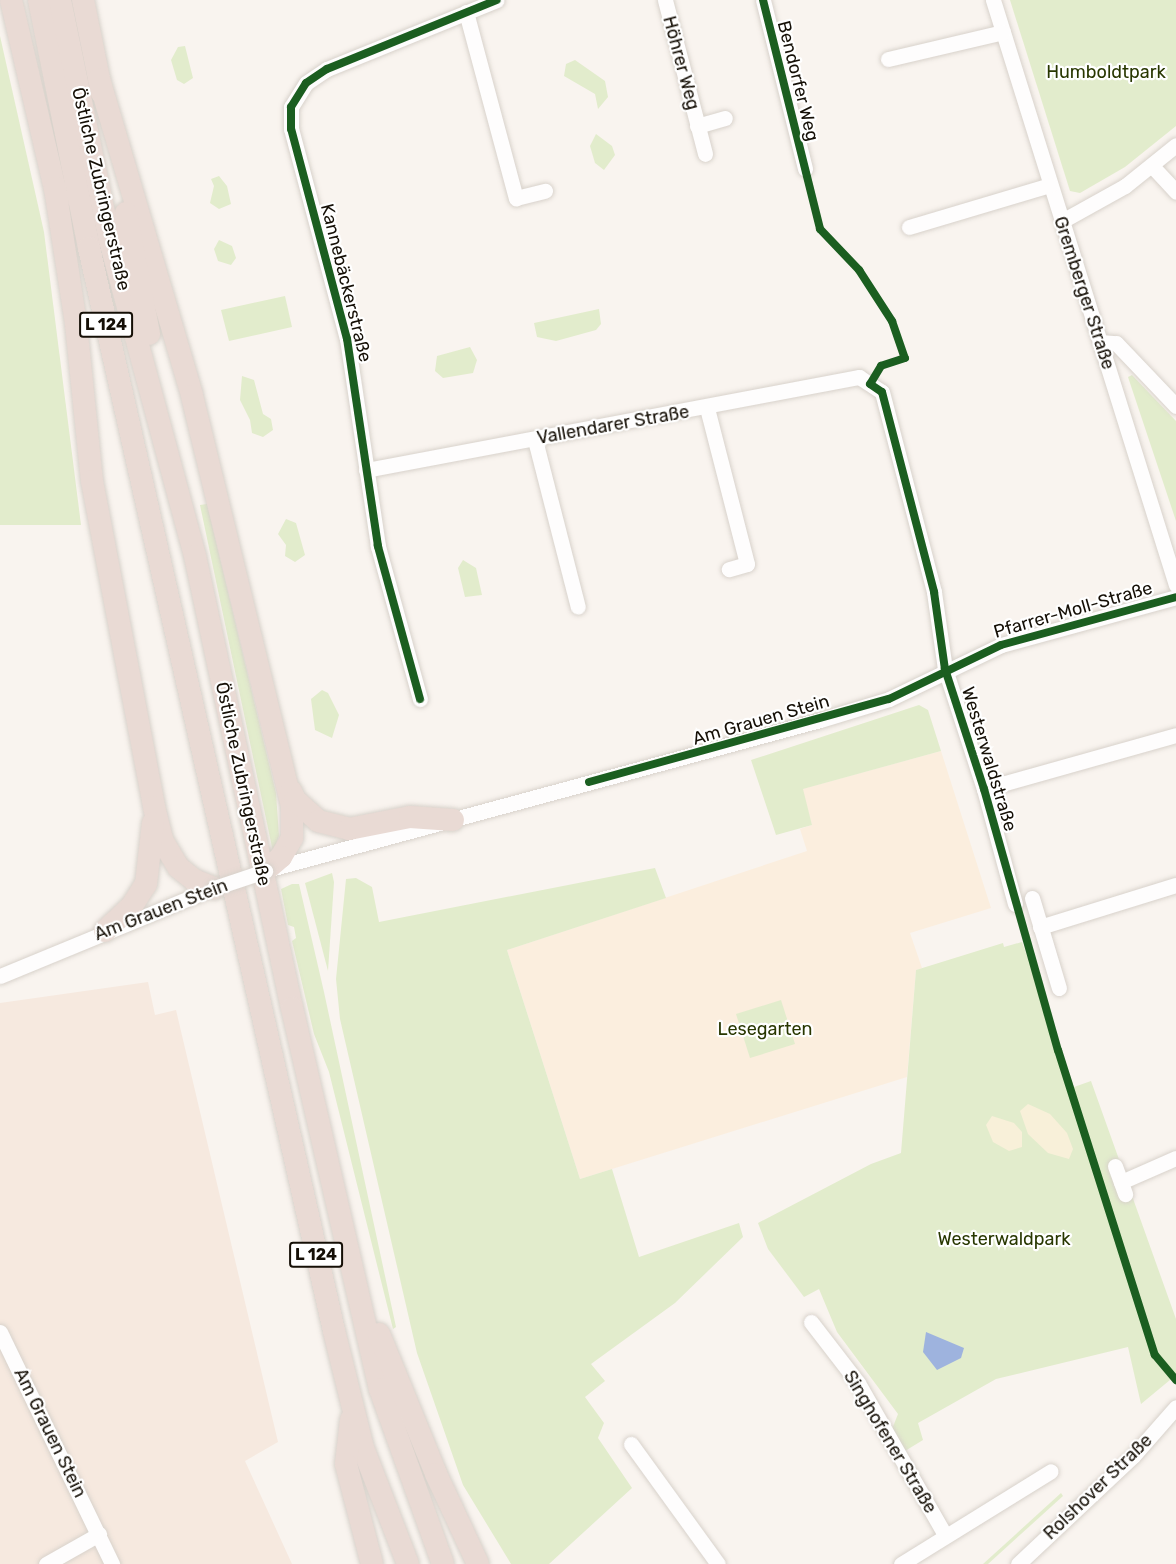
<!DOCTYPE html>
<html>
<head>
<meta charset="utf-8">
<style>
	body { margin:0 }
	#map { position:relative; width:1176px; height:1564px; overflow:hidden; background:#f9f4ef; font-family:Rubik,sans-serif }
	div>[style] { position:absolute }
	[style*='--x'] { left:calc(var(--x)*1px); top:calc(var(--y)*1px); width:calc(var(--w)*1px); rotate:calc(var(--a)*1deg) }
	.commercial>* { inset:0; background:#f6e9df }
	.built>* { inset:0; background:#fbeede }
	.green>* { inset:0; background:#e2eccc }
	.sand>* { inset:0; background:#f8f0d9 }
	.water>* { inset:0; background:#9eb3de }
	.roads { filter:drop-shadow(0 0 2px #d8d2cb) drop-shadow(0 0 2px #d8d2cb) }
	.minor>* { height:15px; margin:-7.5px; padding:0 7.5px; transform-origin:7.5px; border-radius:7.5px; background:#fefdfd }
	.highway>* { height:22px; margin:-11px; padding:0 11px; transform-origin:11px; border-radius:11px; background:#e9dad4 }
	.bridges { filter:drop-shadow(0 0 2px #d8d2cb) drop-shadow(0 0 2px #d8d2cb) }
	.minor-bridge>* { height:15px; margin:-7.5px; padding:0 7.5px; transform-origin:7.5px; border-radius:7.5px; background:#fefdfd }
	.cycleway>* { height:8px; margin:-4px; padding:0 4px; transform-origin:4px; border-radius:4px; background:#1b5e20 }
	span { translate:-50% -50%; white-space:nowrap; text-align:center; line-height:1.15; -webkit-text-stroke:4.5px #fff; paint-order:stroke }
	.shield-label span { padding:2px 4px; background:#fff; border:2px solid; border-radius:4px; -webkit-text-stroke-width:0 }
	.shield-label { font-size:16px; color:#150f06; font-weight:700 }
	.street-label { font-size:18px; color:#150f06 }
	.park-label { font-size:18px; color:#283700 }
</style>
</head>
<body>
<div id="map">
	<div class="commercial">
		<div style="clip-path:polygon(148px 982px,155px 1015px,176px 1010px,278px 1442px,245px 1461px,292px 1564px,0 1564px,0 1003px)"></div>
	</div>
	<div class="built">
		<div style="clip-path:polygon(941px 751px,991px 908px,910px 933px,922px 968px,916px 970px,907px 1077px,580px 1179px,507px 950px,807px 851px,800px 829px,812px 825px,802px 789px)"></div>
	</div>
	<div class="green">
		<div style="clip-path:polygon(1010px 0,1176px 0,1176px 126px,1125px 167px,1080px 193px,1070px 191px)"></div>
		<div style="clip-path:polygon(0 36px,44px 232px,81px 525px,0 525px)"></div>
		<div style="clip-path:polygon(185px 46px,193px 78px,184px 84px,177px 80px,171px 60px,178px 47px)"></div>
		<div style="clip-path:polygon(575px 60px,605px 81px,608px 97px,598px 109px,595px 94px,564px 76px,566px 64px)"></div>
		<div style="clip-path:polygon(596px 134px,612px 146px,615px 155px,604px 170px,595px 163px,590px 146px)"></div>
		<div style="clip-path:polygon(219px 176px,227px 186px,231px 204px,219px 209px,210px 203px,214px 186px,211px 179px)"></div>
		<div style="clip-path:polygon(219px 240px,232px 246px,236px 258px,231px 265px,218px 261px,214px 249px)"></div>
		<div style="clip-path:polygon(285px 296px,292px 327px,229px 341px,221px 310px)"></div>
		<div style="clip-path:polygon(599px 309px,601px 324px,596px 330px,556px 341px,537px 337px,534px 323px)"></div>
		<div style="clip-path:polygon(470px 347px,477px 360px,473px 373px,443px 378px,435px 371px,437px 356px)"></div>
		<div style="clip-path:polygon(1132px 375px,1176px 421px,1176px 521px,1128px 377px)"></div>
		<div style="clip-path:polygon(242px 376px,254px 380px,263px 414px,271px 419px,273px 430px,263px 437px,252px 433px,250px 420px,240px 400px)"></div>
		<div style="clip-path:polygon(207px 504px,276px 793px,279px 836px,273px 852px,200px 505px)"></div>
		<div style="clip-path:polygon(286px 519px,296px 523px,305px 555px,295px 562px,285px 556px,286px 545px,278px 534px)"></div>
		<div style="clip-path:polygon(463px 560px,476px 568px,482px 595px,465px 597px,458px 568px)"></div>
		<div style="clip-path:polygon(322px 690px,328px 693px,339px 715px,332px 738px,315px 730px,311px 699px)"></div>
		<div style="clip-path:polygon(919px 705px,928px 710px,941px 751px,803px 789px,812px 825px,776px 835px,751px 760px)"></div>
		<div style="clip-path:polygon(655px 868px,666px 898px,507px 950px,580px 1179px,612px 1169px,639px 1257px,739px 1223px,743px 1237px,675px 1303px,591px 1364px,605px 1381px,585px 1397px,604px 1423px,598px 1438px,632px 1488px,549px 1564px,511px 1564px,463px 1485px,417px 1353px,340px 1019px,336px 979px,346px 879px,356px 878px,372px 887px,379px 922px)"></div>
		<div style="clip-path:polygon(332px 873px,334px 882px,328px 971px,305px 883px)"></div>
		<div style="clip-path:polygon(292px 884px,299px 884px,324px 992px,396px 1327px,393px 1329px,329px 1072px,314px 1034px,292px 941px,296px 938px,294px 927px,288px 925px,281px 889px)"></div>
		<div style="clip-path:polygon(1022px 942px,1074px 1087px,1091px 1081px,1176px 1319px,1176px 1375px,1141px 1404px,1128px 1347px,996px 1379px,918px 1423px,923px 1440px,905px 1451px,892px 1429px,898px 1414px,837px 1332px,819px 1289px,804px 1297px,768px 1249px,758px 1223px,871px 1164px,901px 1153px,916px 970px,1003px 943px,1004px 947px)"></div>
		<div style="clip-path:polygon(781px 1000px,795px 1044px,750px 1058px,736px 1014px)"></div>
		<div style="clip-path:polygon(1061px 1493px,1063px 1496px,988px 1564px,983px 1564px)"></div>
	</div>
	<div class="sand">
		<div style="clip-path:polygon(1028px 1104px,1050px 1114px,1067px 1133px,1073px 1149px,1069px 1159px,1048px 1153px,1028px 1134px,1020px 1111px)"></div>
		<div style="clip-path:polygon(992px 1116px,1014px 1123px,1022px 1132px,1022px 1147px,1009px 1151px,993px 1142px,986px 1125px)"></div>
	</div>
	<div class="water">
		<div style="clip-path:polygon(926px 1332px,964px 1348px,961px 1358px,937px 1370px,923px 1352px)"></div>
	</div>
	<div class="roads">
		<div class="minor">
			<div style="--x:665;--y:0;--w:159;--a:75.4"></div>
			<div style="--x:763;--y:0;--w:174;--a:76"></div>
			<div style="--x:993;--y:0;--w:613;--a:72.63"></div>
			<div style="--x:466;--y:12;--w:193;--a:75"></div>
			<div style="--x:516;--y:198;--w:30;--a:-14"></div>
			<div style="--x:888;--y:59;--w:118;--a:-13.2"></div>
			<div style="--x:697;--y:126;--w:29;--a:-16"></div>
			<div style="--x:1153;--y:167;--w:34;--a:47"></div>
			<div style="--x:1062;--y:221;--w:72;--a:-29.1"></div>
			<div style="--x:1125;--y:186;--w:65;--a:-38.8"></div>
			<div style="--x:909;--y:227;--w:147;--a:-16.6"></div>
			<div style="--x:1100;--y:342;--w:16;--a:4"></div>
			<div style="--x:1116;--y:343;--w:87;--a:46.4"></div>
			<div style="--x:707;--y:408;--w:161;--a:75.6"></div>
			<div style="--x:747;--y:564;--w:19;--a:164"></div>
			<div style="--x:535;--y:440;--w:172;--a:75.6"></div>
			<div style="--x:366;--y:470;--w:502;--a:-10.68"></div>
			<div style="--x:859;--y:377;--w:27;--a:33"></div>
			<div style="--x:882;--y:392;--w:207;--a:75.4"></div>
			<div style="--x:934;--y:592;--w:78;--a:81.9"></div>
			<div style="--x:945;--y:669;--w:126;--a:72"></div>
			<div style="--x:984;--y:789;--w:119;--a:74.9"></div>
			<div style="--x:420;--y:699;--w:159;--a:-105.4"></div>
			<div style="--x:378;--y:546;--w:209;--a:-98.5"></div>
			<div style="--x:347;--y:339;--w:217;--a:-104.9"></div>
			<div style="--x:291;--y:129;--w:22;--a:-90"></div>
			<div style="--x:291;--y:107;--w:28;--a:-58"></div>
			<div style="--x:306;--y:83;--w:25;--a:-34"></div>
			<div style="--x:327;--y:69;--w:183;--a:-22.1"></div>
			<div style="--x:984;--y:789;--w:199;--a:-15.7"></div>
			<div style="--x:270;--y:869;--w:570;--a:-15.16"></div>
			<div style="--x:820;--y:720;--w:72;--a:-16.9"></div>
			<div style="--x:889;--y:699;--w:124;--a:-25.7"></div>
			<div style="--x:1001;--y:645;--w:181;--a:-15.3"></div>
			<div style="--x:1032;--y:898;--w:94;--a:73.3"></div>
			<div style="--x:1040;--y:927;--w:142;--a:-17.2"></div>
			<div style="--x:0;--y:976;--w:231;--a:-22.4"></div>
			<div style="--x:1115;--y:1166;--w:30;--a:70"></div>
			<div style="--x:1121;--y:1182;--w:60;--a:-23.6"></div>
			<div style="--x:811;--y:1322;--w:77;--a:52.4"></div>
			<div style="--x:858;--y:1383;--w:175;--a:60.2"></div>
			<div style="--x:0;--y:1332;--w:258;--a:64.2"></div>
			<div style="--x:631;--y:1444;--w:148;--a:54.1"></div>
			<div style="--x:46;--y:1564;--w:61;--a:-29.5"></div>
			<div style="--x:901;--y:1564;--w:176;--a:-31.8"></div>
			<div style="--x:1018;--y:1564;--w:158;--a:-43.2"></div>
			<div style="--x:1133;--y:1456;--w:65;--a:-48.7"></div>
		</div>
		<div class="highway">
			<div style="--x:11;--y:0;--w:207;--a:76.9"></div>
			<div style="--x:39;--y:0;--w:253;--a:78.6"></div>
			<div style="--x:89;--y:248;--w:1110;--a:77.25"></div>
			<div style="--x:334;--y:1331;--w:121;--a:76.1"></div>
			<div style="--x:363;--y:1448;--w:124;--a:68.8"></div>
			<div style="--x:60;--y:0;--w:246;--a:78.3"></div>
			<div style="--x:110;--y:241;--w:326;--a:74.9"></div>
			<div style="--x:195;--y:556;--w:462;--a:77.9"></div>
			<div style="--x:292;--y:1008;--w:391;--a:77"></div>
			<div style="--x:380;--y:1389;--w:186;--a:70.2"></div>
			<div style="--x:83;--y:0;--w:95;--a:78.5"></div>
			<div style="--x:99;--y:79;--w:330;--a:73.6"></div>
			<div style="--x:192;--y:396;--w:421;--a:76.3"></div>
			<div style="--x:292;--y:805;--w:33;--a:90"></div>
			<div style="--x:292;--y:838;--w:22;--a:120"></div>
			<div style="--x:281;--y:857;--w:21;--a:139"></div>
			<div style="--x:55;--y:188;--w:138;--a:81.2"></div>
			<div style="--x:76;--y:324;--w:158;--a:84.2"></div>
			<div style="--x:92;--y:481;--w:332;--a:79.2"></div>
			<div style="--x:154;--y:807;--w:34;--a:76"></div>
			<div style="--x:162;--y:840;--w:31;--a:59"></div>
			<div style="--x:178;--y:867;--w:21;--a:39"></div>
			<div style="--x:194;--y:880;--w:22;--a:22"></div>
			<div style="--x:126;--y:213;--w:123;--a:79.2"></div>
			<div style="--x:291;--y:791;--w:10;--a:66"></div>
			<div style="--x:295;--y:800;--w:31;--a:42"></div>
			<div style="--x:318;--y:821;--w:32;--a:14"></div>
			<div style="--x:349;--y:829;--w:62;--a:-11.1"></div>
			<div style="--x:410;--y:817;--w:43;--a:4"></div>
			<div style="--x:105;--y:931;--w:37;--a:-43"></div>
			<div style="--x:132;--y:906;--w:26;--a:-58"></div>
			<div style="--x:146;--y:884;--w:61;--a:-83.5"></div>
			<div style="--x:379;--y:1334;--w:151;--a:67.8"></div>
			<div style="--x:436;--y:1474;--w:99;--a:65"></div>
			<div style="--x:351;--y:1420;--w:44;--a:96.5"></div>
			<div style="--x:346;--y:1464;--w:103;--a:75.4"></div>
		</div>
	</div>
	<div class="bridges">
		<div class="minor-bridge">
			<div style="--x:214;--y:888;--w:54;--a:-18.4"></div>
		</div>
	</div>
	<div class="cycleway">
		<div style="--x:763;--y:0;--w:236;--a:76"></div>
		<div style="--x:820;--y:229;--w:57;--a:46.4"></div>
		<div style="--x:859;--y:270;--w:61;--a:57.1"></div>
		<div style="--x:892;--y:321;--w:39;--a:71"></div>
		<div style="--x:905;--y:358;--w:25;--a:162"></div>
		<div style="--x:881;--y:366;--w:21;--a:121"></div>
		<div style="--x:870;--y:384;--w:14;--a:34"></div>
		<div style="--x:882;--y:392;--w:207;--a:75.4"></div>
		<div style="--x:934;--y:592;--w:78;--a:81.9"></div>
		<div style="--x:945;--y:669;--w:126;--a:72"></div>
		<div style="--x:984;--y:789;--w:271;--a:74.2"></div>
		<div style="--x:1058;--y:1050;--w:320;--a:72.4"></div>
		<div style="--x:1155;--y:1355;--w:33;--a:50"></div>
		<div style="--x:420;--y:699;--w:159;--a:-105.4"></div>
		<div style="--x:378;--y:546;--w:209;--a:-98.5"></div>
		<div style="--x:347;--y:339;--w:217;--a:-104.9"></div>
		<div style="--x:291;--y:129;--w:22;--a:-90"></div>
		<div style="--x:291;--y:107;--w:28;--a:-58"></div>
		<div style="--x:306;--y:83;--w:25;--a:-34"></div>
		<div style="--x:327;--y:69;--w:183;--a:-22.1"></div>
		<div style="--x:589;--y:782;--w:311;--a:-15.5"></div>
		<div style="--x:889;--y:699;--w:124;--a:-25.7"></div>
		<div style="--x:1001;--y:645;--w:181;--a:-15.3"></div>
	</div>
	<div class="shield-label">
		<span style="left:106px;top:325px">L 124</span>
		<span style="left:316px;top:1255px">L 124</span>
	</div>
	<div class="street-label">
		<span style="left:681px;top:63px;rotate:75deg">Höhrer Weg</span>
		<span style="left:798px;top:81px;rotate:76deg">Bendorfer Weg</span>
		<span style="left:101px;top:189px;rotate:77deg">Östliche Zubringerstraße</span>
		<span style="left:346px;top:283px;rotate:76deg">Kannebäckerstraße</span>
		<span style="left:1084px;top:293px;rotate:72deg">Gremberger Straße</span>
		<span style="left:613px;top:425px;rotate:-10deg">Vallendarer Straße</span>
		<span style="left:1073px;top:610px;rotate:-16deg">Pfarrer-Moll-Straße</span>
		<span style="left:761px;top:720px;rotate:-16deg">Am Grauen Stein</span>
		<span style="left:989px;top:759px;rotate:73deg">Westerwaldstraße</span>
		<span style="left:243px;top:784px;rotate:78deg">Östliche Zubringerstraße</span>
		<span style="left:161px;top:910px;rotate:-21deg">Am Grauen Stein</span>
		<span style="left:50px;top:1433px;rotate:64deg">Am Grauen Stein</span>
		<span style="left:890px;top:1442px;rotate:59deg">Singhofener Straße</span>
		<span style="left:1098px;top:1487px;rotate:-44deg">Rolshover Straße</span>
	</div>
	<div class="park-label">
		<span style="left:1106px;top:72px">Humboldtpark</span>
		<span style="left:765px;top:1029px">Lesegarten</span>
		<span style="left:1004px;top:1239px">Westerwaldpark</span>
	</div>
</div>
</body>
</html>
